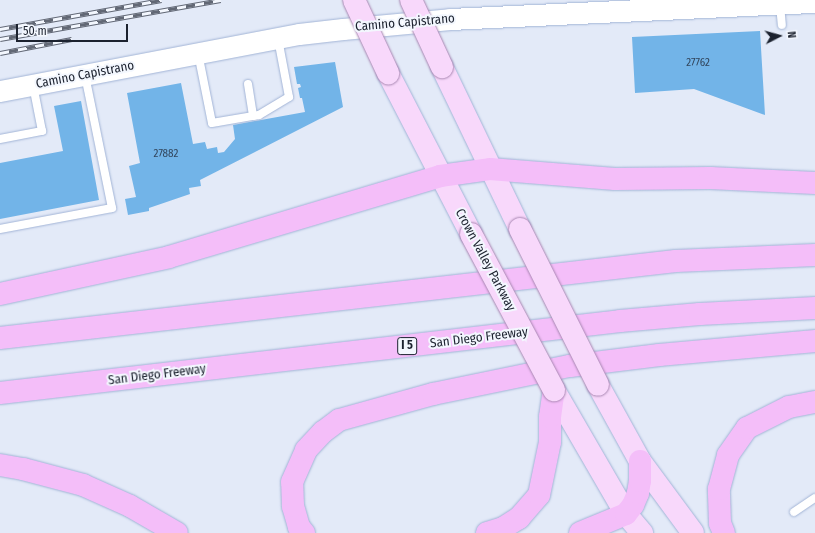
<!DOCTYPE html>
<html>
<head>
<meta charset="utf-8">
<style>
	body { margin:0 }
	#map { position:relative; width:815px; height:533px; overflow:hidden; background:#e3eaf8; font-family:"Fira Sans Condensed",sans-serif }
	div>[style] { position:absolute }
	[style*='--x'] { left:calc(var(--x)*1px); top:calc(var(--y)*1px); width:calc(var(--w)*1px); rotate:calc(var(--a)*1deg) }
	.building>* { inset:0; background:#72b4e8 }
	.roads { filter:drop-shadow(0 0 1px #a2b4d6) drop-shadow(0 0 1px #a2b4d6) }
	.service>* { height:8px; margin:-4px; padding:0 4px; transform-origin:4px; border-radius:4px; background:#fff }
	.tertiary>* { height:21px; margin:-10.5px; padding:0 10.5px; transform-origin:10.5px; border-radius:10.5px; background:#fff }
	.primary>* { height:22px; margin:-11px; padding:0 11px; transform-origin:11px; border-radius:11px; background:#f8d8fb }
	.motorway>* { height:22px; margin:-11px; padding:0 11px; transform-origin:11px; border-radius:11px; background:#f4bef9 }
	.rail>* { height:4.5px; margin-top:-2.25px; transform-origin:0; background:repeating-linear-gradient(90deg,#f3f7fe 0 9px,#626875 0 18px); box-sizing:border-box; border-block:1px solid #626875 }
	.bridges { filter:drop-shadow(0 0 1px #a887b2) drop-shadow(0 0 1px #a887b2) }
	.primary-bridge>* { height:22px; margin:-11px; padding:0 11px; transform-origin:11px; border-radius:11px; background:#f8d8fb }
	span { translate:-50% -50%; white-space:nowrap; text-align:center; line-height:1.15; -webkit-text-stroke:4px #f3f7fe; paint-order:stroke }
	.number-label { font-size:11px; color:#32465d }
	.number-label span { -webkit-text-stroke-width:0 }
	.shield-label span { padding:1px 3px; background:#f3f7fe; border:1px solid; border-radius:3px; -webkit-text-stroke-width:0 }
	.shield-label { font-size:12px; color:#1c222f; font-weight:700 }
	.street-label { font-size:13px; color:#1c222f }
	.north { position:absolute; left:759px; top:16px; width:40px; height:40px; -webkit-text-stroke:3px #f3f7fe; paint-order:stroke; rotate:84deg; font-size:11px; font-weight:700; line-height:16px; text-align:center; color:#1c222f }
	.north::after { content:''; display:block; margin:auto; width:14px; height:18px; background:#1c222f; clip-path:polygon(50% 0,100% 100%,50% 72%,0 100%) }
	.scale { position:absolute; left:16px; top:24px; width:112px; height:18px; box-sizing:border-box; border:2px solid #1c222f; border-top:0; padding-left:5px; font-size:12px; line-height:14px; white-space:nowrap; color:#1c222f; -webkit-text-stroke:3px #f3f7fe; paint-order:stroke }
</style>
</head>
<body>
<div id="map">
	<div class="building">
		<div style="clip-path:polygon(760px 31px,765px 115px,694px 89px,635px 93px,632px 37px)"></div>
		<div style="clip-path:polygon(335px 62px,343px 107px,200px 180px,201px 186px,189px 188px,190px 194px,149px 208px,149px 211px,128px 215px,125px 199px,136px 197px,129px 166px,140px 163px,127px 93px,181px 83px,193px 144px,205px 142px,207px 149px,217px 147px,218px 153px,224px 152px,235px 139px,233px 125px,305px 112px,302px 98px,300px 98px,298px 88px,301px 87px,300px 84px,297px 84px,294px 67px)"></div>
		<div style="clip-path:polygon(81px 101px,99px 200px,0 219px,0 163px,63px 151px,54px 106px)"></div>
	</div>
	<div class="roads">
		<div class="service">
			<div style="--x:780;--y:4;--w:21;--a:85"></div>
			<div style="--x:198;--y:53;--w:71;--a:78.7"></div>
			<div style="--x:212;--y:123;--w:42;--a:-9.7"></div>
			<div style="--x:253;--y:116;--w:6;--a:-9"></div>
			<div style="--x:259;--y:115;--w:35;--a:-31"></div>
			<div style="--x:289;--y:97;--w:59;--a:-100.7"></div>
			<div style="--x:248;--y:84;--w:32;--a:81"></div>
			<div style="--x:0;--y:139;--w:43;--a:-10.8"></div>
			<div style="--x:42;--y:131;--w:47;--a:-101.1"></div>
			<div style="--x:0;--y:229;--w:114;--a:-10.6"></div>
			<div style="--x:112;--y:208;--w:136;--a:-101.5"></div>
			<div style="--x:794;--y:512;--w:25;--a:-34"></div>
		</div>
		<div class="tertiary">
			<div style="--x:0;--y:91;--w:304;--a:-10.8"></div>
			<div style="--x:299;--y:34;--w:44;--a:-6.5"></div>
			<div style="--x:343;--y:29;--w:107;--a:-5.3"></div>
			<div style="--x:450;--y:19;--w:365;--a:-2.7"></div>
		</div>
		<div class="primary">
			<div style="--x:442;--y:67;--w:180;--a:64.3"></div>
			<div style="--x:388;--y:73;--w:181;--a:62.7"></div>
			<div style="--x:598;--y:385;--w:87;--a:61.1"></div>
			<div style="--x:640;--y:461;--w:89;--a:53.6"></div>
			<div style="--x:554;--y:390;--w:143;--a:59.9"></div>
			<div style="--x:626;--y:514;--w:25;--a:50"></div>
		</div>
		<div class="motorway">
			<div style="--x:0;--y:294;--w:173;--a:-12.3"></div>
			<div style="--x:169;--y:257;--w:283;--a:-16.6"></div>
			<div style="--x:440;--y:176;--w:50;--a:-8"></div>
			<div style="--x:490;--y:169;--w:125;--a:4.6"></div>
			<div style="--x:615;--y:179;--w:95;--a:-0.6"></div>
			<div style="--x:710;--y:178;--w:105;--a:2.7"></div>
			<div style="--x:0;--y:338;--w:680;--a:-6.5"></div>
			<div style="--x:676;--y:261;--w:139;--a:-2.5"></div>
			<div style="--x:0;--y:393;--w:624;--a:-6.62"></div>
			<div style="--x:620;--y:321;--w:80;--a:-5"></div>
			<div style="--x:700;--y:314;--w:115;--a:-3"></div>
			<div style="--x:0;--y:465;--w:23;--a:10"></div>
			<div style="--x:23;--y:469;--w:62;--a:14.9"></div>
			<div style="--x:83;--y:485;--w:51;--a:24.1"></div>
			<div style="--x:130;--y:506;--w:54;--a:29.9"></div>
			<div style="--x:304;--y:533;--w:8;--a:-130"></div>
			<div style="--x:299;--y:527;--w:22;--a:-106"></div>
			<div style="--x:293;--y:506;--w:24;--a:-92"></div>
			<div style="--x:292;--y:482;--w:35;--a:-66"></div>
			<div style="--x:306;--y:450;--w:25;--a:-47"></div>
			<div style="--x:323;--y:432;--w:20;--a:-37"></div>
			<div style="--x:339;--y:420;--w:98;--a:-15.5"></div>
			<div style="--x:433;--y:394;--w:140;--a:-11.6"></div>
			<div style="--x:570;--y:366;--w:90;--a:-7"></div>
			<div style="--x:659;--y:355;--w:157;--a:-5.1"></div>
			<div style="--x:487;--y:533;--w:17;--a:-17"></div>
			<div style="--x:503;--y:528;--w:19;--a:-32"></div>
			<div style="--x:519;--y:518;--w:30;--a:-49"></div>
			<div style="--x:539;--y:495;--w:54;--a:-78.3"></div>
			<div style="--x:550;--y:442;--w:25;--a:-90"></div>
			<div style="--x:550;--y:417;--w:27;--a:-82"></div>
			<div style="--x:580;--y:533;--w:50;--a:-22.4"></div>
			<div style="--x:626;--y:514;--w:11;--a:-52"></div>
			<div style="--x:633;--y:505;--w:13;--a:-67"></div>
			<div style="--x:638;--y:493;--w:12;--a:-81"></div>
			<div style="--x:640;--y:481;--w:20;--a:-90"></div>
			<div style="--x:724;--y:533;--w:11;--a:-112"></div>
			<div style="--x:720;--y:523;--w:34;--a:-92"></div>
			<div style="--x:719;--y:489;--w:35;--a:-75"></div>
			<div style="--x:728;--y:455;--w:33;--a:-55"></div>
			<div style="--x:747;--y:428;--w:47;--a:-26.6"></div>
			<div style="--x:789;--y:407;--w:26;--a:-11"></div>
		</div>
	</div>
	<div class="rail">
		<div style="--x:0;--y:29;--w:164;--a:-10.2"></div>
		<div style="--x:0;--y:39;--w:224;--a:-10"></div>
		<div style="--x:0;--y:53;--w:73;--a:-11"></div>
	</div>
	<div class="bridges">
		<div class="primary-bridge">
			<div style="--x:354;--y:0;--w:81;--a:65"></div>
			<div style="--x:411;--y:0;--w:74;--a:65.2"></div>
			<div style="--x:520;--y:229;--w:174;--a:63.4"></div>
			<div style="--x:471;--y:234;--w:177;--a:62"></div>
		</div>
	</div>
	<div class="number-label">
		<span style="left:698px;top:63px">27762</span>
		<span style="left:166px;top:154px">27882</span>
	</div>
	<div class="shield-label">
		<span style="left:407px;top:346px">I 5</span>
	</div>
	<div class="street-label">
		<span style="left:405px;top:23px;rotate:-5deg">Camino Capistrano</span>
		<span style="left:85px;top:75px;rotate:-11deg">Camino Capistrano</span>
		<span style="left:485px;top:260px;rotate:62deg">Crown Valley Parkway</span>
		<span style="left:479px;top:338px;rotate:-7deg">San Diego Freeway</span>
		<span style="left:157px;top:375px;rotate:-7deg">San Diego Freeway</span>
	</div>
	<div class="north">N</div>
	<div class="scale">50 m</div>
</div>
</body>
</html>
